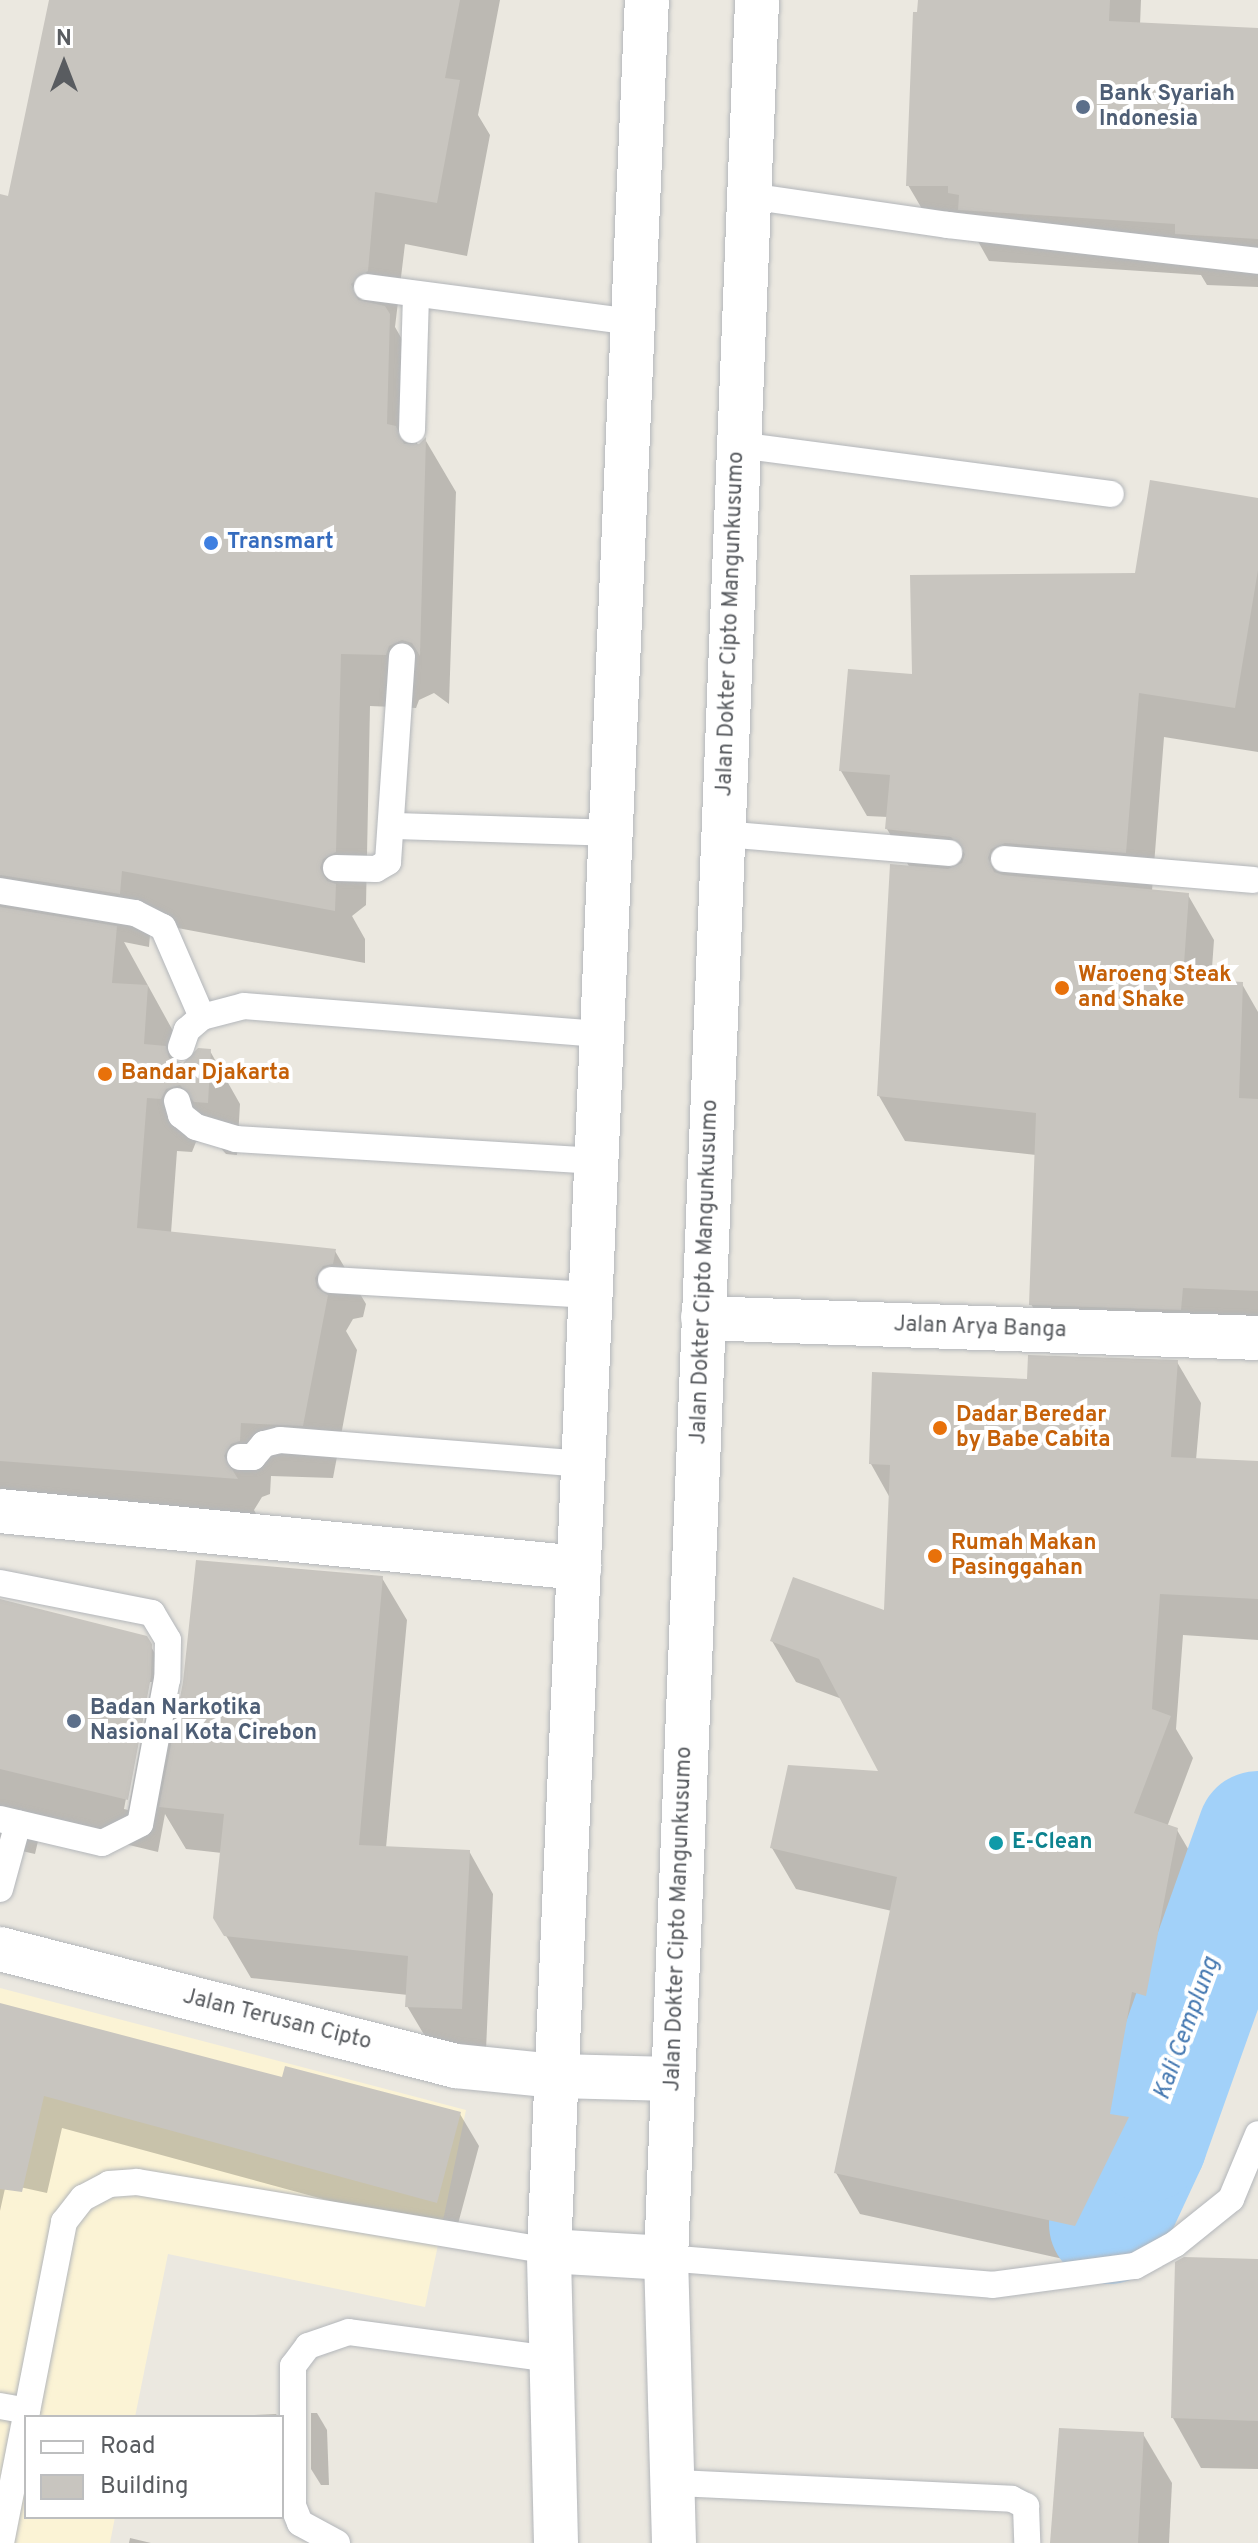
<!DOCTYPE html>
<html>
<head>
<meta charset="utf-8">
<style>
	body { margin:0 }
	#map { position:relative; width:1258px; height:2543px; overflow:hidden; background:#ebe8e0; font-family:Overpass,sans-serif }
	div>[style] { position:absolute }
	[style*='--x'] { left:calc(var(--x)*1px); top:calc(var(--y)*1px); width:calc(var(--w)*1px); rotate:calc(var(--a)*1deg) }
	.commercial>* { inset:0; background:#fbf3d5 }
	.shadow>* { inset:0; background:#0003 }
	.river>* { height:120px; margin:-60px; padding:0 60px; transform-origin:60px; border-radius:60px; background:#a2d1f9 }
	.building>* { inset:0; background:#c8c5bf }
	.roads { filter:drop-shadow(0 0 2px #b3b6ba) drop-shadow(0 0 2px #b3b6ba) }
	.service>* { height:26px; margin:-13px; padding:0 13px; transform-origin:13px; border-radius:13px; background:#fff }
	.minor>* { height:44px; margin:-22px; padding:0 22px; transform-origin:22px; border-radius:22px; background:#fff }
	.secondary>* { height:44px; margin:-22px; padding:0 22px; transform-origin:22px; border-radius:22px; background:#fff }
	.dots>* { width:22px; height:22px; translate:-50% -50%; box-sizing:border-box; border:4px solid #fff; border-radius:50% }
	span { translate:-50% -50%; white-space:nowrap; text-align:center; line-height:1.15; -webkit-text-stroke:8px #fff; paint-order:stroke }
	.service-label { font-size:22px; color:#4e5e75; font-weight:700 }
	.left { translate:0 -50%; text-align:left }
	.shop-label { font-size:22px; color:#366cbe; font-weight:700 }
	.street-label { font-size:22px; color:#595c60 }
	.food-label { font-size:22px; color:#c56008; font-weight:700 }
	.culture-label { font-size:22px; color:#0d838f; font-weight:700 }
	.water-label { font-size:24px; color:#4478b1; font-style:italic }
	.legend { position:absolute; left:24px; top:2415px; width:260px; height:104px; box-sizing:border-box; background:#fff; border:2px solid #bdbebf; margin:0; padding:10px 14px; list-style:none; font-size:24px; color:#595c60 }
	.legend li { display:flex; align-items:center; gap:16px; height:40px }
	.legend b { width:40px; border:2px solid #bdbebf }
	.north { position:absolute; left:24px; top:24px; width:80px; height:80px; -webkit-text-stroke:6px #fff; paint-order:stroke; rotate:0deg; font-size:22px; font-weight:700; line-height:32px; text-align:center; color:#595c60 }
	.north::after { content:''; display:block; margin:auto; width:28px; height:36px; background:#595c60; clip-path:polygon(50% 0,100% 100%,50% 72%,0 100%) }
</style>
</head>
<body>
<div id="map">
	<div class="commercial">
		<div style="clip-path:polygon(0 1988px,466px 2110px,425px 2307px,168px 2254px,135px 2417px,26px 2417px,26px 2517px,115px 2517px,110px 2543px,0 2543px)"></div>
	</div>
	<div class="shadow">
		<div style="clip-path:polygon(51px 0,500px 0,478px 115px,490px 135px,467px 256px,405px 244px,395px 327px,419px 369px,417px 449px,426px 441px,456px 492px,449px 704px,434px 693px,419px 700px,416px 708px,370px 706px,366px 905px,352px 916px,365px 939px,365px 963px,151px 923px,149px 947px,124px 942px,178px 1040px,176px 1063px,184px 1065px,210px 1051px,240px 1104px,237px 1155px,226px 1154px,212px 1138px,196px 1142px,192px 1152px,177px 1151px,171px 1233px,335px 1251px,366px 1304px,363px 1317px,353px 1319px,346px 1331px,357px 1350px,333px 1478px,271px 1476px,270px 1494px,262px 1497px,254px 1510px,266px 1532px,0 1531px,0 196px,9px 198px)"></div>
		<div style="clip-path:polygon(919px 0,1141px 0,1140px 25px,1258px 30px,1258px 287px,1207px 285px,1201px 275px,989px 261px,975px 236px,938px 236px,908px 185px)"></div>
		<div style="clip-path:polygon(1258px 500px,1258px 752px,1164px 737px,1152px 891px,1188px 895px,1214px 940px,1211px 982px,1242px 984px,1258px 1012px,1258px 1334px,1057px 1349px,1031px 1304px,1036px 1155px,905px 1141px,879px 1096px,910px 868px,887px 829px,888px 817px,867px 816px,841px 771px,914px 677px,1136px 575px)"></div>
		<div style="clip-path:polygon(1177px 1362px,1201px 1403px,1196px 1460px,1258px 1463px,1258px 1640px,1183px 1635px,1176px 1729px,1193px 1758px,1167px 1827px,1177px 1830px,1201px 1871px,1170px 2036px,1155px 2033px,1136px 2135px,1151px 2160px,1099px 2267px,860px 2214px,836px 2173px,892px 1911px,796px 1889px,772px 1848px,882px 1773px,842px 1699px,796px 1682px,772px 1641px,886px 1613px,890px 1498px,871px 1464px,1029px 1381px)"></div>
		<div style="clip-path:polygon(evenodd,382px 1578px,407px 1620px,386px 1848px,469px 1851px,493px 1894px,486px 2050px,432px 2048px,407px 2006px,408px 1995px,251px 1978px,215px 1917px,222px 1853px,186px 1849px,165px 1814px,158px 1852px,42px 1824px,35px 1854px,0 1846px,0 1601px,146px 1638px,181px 1699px,382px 1578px,148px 1682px,152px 1682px,128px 1810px,124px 1809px,148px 1682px)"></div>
		<div style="clip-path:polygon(0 2006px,283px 2079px,460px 2114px,479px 2146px,455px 2235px,62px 2128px,47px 2193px,6px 2184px,0 2211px)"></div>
		<div style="clip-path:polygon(1258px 2261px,1258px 2469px,1201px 2468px,1173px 2418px)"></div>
		<div style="clip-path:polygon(311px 2413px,317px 2413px,327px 2430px,329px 2485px,321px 2485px,311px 2469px)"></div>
		<div style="clip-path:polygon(276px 2414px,278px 2417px,254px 2417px,254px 2415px)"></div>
		<div style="clip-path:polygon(1143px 2434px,1172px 2483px,1169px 2543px,1052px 2543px)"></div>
		<div style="clip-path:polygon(130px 2538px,151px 2543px,129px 2543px)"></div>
	</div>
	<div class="river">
		<div style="--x:1109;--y:2224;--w:90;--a:-65.1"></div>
		<div style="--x:1147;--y:2142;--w:330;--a:-70.4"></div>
	</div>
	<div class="building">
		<div style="clip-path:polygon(49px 0,460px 0,445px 78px,460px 80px,437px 203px,375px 192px,368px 271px,351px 284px,358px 300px,385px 306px,390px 314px,387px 424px,396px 426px,404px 444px,419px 444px,426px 437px,420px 656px,412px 643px,402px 640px,389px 646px,386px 655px,341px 654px,336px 852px,323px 859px,320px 868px,327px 881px,336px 884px,335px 911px,122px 871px,120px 894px,0 875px,0 194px,8px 196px)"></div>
		<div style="clip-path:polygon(918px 0,1110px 0,1109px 21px,1258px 28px,1258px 239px,1175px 234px,1175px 224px,958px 210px,959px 195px,948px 193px,948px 186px,906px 186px,913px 12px,917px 12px)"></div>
		<div style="clip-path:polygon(1150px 480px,1258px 498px,1258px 570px,1235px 708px,1139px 693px,1126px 853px,1005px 843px,991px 849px,988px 858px,994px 872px,1003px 875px,1189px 893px,1184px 964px,1194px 964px,1193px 979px,1243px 982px,1239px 1098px,1258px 1099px,1258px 1291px,1183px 1288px,1181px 1310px,1029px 1305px,1036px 1113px,877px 1096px,890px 864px,948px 869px,962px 863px,965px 854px,951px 837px,885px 829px,890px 775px,839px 771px,848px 669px,912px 674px,910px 575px,1135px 573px)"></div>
		<div style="clip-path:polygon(0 907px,117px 926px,112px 983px,148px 985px,144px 1044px,166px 1046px,169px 1058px,183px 1063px,198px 1048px,211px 1049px,208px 1103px,194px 1102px,180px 1085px,166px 1089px,161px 1099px,147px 1098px,137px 1228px,336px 1249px,333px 1264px,323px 1266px,315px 1278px,317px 1288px,328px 1295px,303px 1426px,241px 1423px,240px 1441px,231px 1444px,224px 1456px,238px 1479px,0 1461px)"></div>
		<div style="clip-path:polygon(1028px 1355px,1178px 1360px,1171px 1457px,1258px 1461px,1258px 1599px,1160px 1594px,1152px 1709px,1171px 1716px,1134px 1813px,1178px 1828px,1146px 1996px,1132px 1992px,1110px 2114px,1129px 2117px,1075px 2226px,834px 2173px,897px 1877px,770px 1848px,788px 1765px,878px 1771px,819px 1659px,770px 1641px,793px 1577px,884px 1610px,890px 1465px,869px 1464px,872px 1372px,1027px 1379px)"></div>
		<div style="clip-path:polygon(196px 1560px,383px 1576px,359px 1845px,470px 1850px,462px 2009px,405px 2007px,408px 1956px,224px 1936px,213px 1918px,224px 1814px,159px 1807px,183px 1682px)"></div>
		<div style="clip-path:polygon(0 1599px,147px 1636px,152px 1644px,151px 1677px,128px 1800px,0 1769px)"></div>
		<div style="clip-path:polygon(0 2003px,282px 2077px,285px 2066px,461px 2112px,437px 2203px,44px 2096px,22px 2192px,0 2189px)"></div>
		<div style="clip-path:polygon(1184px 2257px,1258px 2259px,1258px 2421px,1171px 2418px,1175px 2262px)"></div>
		<div style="clip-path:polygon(1059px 2428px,1144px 2432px,1138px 2543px,1050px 2543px)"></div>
	</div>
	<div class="roads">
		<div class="service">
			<div style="--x:749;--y:196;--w:201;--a:8.3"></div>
			<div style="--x:948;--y:225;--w:312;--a:6.6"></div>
			<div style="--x:367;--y:287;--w:269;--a:7.5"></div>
			<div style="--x:412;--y:430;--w:136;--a:-88.3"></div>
			<div style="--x:739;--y:445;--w:375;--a:7.5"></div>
			<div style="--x:393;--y:826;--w:218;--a:1.8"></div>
			<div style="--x:723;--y:834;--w:227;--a:4.8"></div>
			<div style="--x:1004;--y:859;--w:250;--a:4.8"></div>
			<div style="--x:336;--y:868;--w:40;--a:1.4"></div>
			<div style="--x:376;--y:869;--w:14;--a:-30"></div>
			<div style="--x:388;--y:862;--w:206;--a:-86.1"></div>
			<div style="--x:0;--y:891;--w:137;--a:9.3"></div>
			<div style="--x:135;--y:913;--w:31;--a:27"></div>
			<div style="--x:163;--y:927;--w:98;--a:66.6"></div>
			<div style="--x:181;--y:1047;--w:18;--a:-71"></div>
			<div style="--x:187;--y:1030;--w:20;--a:-41"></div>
			<div style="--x:202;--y:1017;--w:43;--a:-14.7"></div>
			<div style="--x:244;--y:1006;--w:359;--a:4.5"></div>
			<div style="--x:177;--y:1101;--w:15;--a:74"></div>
			<div style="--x:181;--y:1115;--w:19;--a:39"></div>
			<div style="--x:196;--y:1127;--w:42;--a:16.7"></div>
			<div style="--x:236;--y:1139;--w:361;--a:3.5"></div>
			<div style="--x:331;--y:1280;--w:260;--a:3.3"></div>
			<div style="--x:240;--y:1457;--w:13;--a:0"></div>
			<div style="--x:253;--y:1457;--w:17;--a:-50"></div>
			<div style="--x:264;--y:1444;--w:16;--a:-14"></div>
			<div style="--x:280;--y:1440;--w:305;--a:4.5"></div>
			<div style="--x:0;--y:1583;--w:155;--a:11.2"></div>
			<div style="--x:152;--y:1613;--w:31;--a:59"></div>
			<div style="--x:168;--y:1640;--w:39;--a:91"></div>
			<div style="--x:167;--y:1679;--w:147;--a:100.5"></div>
			<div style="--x:140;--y:1824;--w:42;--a:153.4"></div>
			<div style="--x:102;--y:1843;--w:105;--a:-166.8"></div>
			<div style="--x:0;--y:1889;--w:68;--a:-74.7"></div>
			<div style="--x:666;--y:2258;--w:327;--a:4.7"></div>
			<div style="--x:992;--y:2285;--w:144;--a:-7.6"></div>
			<div style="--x:1135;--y:2266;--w:46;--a:-28.8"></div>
			<div style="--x:1175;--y:2244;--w:72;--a:-38.8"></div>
			<div style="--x:1231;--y:2199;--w:70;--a:-67.4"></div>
			<div style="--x:0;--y:2406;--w:27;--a:10"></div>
			<div style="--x:27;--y:2411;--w:193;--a:-78.9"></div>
			<div style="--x:64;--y:2222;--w:31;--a:-52"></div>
			<div style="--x:83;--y:2198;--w:30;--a:-28"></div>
			<div style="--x:109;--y:2184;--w:28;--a:-4"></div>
			<div style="--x:137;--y:2182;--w:418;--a:9.5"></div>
			<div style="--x:677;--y:2483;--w:335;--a:2.7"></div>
			<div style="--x:1012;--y:2499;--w:16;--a:27"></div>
			<div style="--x:1026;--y:2506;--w:37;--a:88"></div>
			<div style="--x:1;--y:2543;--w:135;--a:-78.9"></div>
			<div style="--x:337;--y:2543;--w:42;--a:-151.6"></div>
			<div style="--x:300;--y:2523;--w:18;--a:-112"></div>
			<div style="--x:293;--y:2506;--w:140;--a:-90"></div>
			<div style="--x:293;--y:2366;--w:25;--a:-53"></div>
			<div style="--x:308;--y:2346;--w:43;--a:-18.9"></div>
			<div style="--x:349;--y:2332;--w:205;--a:7.6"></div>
		</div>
		<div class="minor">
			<div style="--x:703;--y:1318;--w:555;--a:2.06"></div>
			<div style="--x:0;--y:1511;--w:582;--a:5.62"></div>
			<div style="--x:0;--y:1949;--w:471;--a:14.4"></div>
			<div style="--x:456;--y:2066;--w:101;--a:5.7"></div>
		</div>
		<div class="secondary">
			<div style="--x:557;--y:2076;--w:115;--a:1.5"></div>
			<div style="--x:549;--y:2251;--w:117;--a:3.4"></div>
			<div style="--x:556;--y:2543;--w:292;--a:-91.4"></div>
			<div style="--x:549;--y:2251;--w:2253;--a:-87.51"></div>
			<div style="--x:674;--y:2543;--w:285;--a:-91.6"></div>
			<div style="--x:666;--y:2258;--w:2260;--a:-87.69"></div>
		</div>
	</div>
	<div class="dots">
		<div style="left:1083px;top:107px;background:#5c6f8a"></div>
		<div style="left:211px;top:543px;background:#3f7fe0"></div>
		<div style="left:1062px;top:988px;background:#e8710a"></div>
		<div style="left:105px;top:1074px;background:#e8710a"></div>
		<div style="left:940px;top:1428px;background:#e8710a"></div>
		<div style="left:935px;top:1556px;background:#e8710a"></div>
		<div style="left:74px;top:1721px;background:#5c6f8a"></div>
		<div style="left:996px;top:1843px;background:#0f9aa8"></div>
	</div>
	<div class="service-label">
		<span class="left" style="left:1099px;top:107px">Bank Syariah<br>Indonesia</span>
		<span class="left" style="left:90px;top:1721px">Badan Narkotika<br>Nasional Kota Cirebon</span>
	</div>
	<div class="shop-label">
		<span class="left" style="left:227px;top:543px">Transmart</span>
	</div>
	<div class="street-label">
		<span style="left:731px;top:624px;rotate:-88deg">Jalan Dokter Cipto Mangunkusumo</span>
		<span style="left:705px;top:1272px;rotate:-88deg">Jalan Dokter Cipto Mangunkusumo</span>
		<span style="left:980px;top:1328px;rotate:2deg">Jalan Arya Banga</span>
		<span style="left:679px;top:1919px;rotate:-88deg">Jalan Dokter Cipto Mangunkusumo</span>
		<span style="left:277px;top:2020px;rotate:14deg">Jalan Terusan Cipto</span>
	</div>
	<div class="food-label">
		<span class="left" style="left:1078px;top:988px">Waroeng Steak<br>and Shake</span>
		<span class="left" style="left:121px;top:1074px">Bandar Djakarta</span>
		<span class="left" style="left:956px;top:1428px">Dadar Beredar<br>by Babe Cabita</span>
		<span class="left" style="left:951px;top:1556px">Rumah Makan<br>Pasinggahan</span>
	</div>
	<div class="culture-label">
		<span class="left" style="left:1012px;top:1843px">E-Clean</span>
	</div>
	<div class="water-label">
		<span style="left:1188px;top:2029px;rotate:-70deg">Kali Cemplung</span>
	</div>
	<ul class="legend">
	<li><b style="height:10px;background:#fff"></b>Road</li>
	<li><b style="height:22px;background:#c8c5bf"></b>Building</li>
	</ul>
	<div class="north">N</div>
</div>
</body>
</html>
